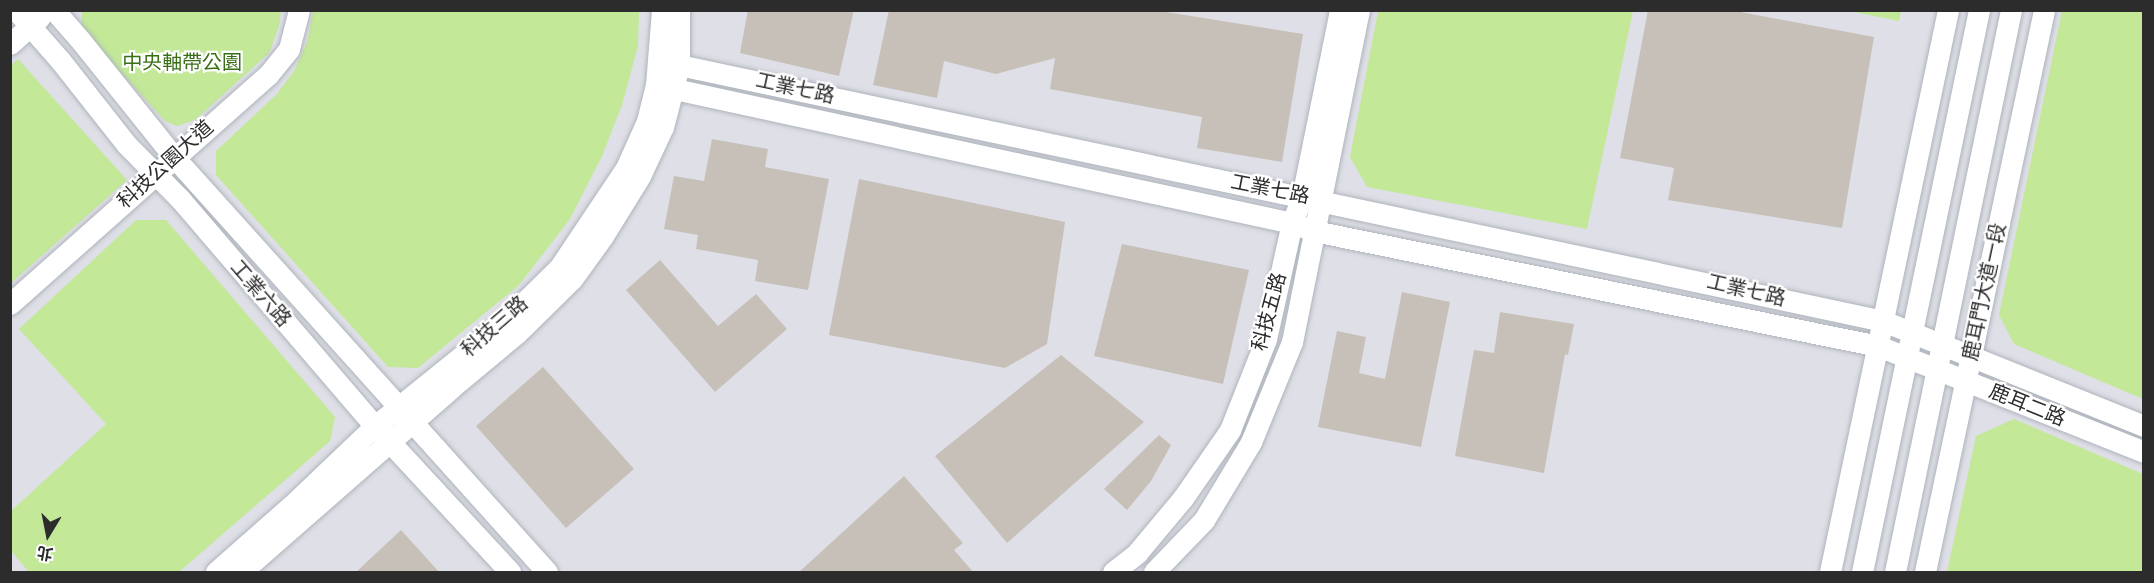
<!DOCTYPE html>
<html>
<head>
<meta charset="utf-8">
<style>
	body { margin:0 }
	#map { position:relative; width:2154px; height:583px; overflow:hidden; background:#eee4de; font-family:"Varela Round","Noto Sans TC",sans-serif }
	div>[style] { position:absolute }
	[style*='--x'] { left:calc(var(--x)*1px); top:calc(var(--y)*1px); width:calc(var(--w)*1px); rotate:calc(var(--a)*1deg) }
	.industrial>* { inset:0; background:#dfdfe7 }
	.green>* { inset:0; background:#c2e898 }
	.building>* { inset:0; background:#c6c0b9 }
	.roads { filter:drop-shadow(0 0 2px #aeb4bc) drop-shadow(0 0 2px #aeb4bc) }
	.minor>* { height:21px; margin:-10.5px; padding:0 10.5px; transform-origin:10.5px; border-radius:10.5px; background:#fff }
	span { translate:-50% -50%; white-space:nowrap; text-align:center; line-height:1.15; -webkit-text-stroke:4.5px #fff; paint-order:stroke }
	.park-label { font-size:20px; color:#396f16 }
	.street-label { font-size:20px; color:#2c2c2c }
	.frame { position:absolute; inset:0; border:12px solid #2c2c2c; pointer-events:none }
	.north { position:absolute; left:18px; top:505px; width:60px; height:60px; -webkit-text-stroke:4px #fff; paint-order:stroke; rotate:190deg; font-size:16px; font-weight:700; line-height:24px; text-align:center; color:#2c2c2c }
	.north::after { content:''; display:block; margin:auto; width:21px; height:27px; background:#2c2c2c; clip-path:polygon(50% 0,100% 100%,50% 72%,0 100%) }
</style>
</head>
<body>
<div id="map">
	<div class="industrial">
		<div style="clip-path:polygon(10px 11px,2143px 11px,2143px 572px,11px 572px)"></div>
	</div>
	<div class="green">
		<div style="clip-path:polygon(82px 11px,281px 11px,279px 26px,269px 53px,195px 120px,177px 126px,165px 121px,81px 29px)"></div>
		<div style="clip-path:polygon(313px 11px,639px 11px,638px 46px,622px 105px,602px 156px,570px 219px,519px 285px,418px 368px,388px 367px,216px 175px,216px 151px,277px 94px,294px 71px,307px 42px)"></div>
		<div style="clip-path:polygon(1378px 11px,1633px 11px,1587px 229px,1367px 187px,1350px 157px)"></div>
		<div style="clip-path:polygon(1849px 11px,1901px 11px,1899px 21px)"></div>
		<div style="clip-path:polygon(2062px 11px,2143px 11px,2143px 399px,2014px 344px,1999px 315px)"></div>
		<div style="clip-path:polygon(18px 59px,127px 180px,11px 283px,10px 66px)"></div>
		<div style="clip-path:polygon(136px 220px,166px 220px,335px 417px,330px 441px,179px 572px,29px 572px,11px 551px,11px 511px,106px 424px,19px 329px)"></div>
		<div style="clip-path:polygon(2014px 419px,2143px 474px,2143px 572px,1947px 572px,1976px 436px)"></div>
	</div>
	<div class="building">
		<div style="clip-path:polygon(748px 10px,854px 10px,839px 76px,740px 53px)"></div>
		<div style="clip-path:polygon(889px 10px,1154px 10px,1303px 34px,1282px 162px,1197px 148px,1202px 117px,1050px 89px,1055px 58px,996px 74px,944px 61px,937px 98px,873px 85px)"></div>
		<div style="clip-path:polygon(1648px 10px,1730px 10px,1874px 37px,1842px 228px,1668px 200px,1674px 168px,1620px 158px)"></div>
		<div style="clip-path:polygon(712px 139px,768px 149px,765px 167px,829px 179px,808px 290px,755px 281px,758px 260px,696px 249px,698px 235px,664px 229px,674px 176px,704px 181px)"></div>
		<div style="clip-path:polygon(859px 179px,1065px 222px,1047px 344px,1005px 368px,829px 335px)"></div>
		<div style="clip-path:polygon(1122px 244px,1249px 270px,1223px 384px,1094px 356px)"></div>
		<div style="clip-path:polygon(660px 260px,718px 326px,756px 294px,787px 329px,715px 392px,626px 290px)"></div>
		<div style="clip-path:polygon(1402px 292px,1450px 302px,1421px 447px,1318px 427px,1337px 331px,1366px 337px,1359px 373px,1385px 379px)"></div>
		<div style="clip-path:polygon(1500px 312px,1574px 324px,1568px 355px,1565px 354px,1544px 473px,1455px 456px,1474px 350px,1494px 353px)"></div>
		<div style="clip-path:polygon(1061px 355px,1144px 422px,1007px 543px,935px 456px)"></div>
		<div style="clip-path:polygon(543px 367px,634px 469px,566px 528px,476px 426px)"></div>
		<div style="clip-path:polygon(1159px 435px,1171px 445px,1151px 481px,1127px 510px,1104px 489px)"></div>
		<div style="clip-path:polygon(904px 476px,963px 543px,954px 550px,974px 573px,798px 573px)"></div>
		<div style="clip-path:polygon(401px 530px,440px 573px,355px 573px)"></div>
	</div>
	<div class="roads">
		<div class="minor">
			<div style="--x:16;--y:10;--w:67;--a:48.7"></div>
			<div style="--x:60;--y:60;--w:108;--a:51.8"></div>
			<div style="--x:127;--y:145;--w:77;--a:45.5"></div>
			<div style="--x:181;--y:200;--w:298;--a:49.4"></div>
			<div style="--x:375;--y:426;--w:199;--a:47.2"></div>
			<div style="--x:54;--y:10;--w:41;--a:48.9"></div>
			<div style="--x:81;--y:41;--w:149;--a:51.3"></div>
			<div style="--x:174;--y:157;--w:558;--a:48.05"></div>
			<div style="--x:10;--y:44;--w:40;--a:-42"></div>
			<div style="--x:659;--y:56;--w:22;--a:24"></div>
			<div style="--x:679;--y:65;--w:1231;--a:12"></div>
			<div style="--x:1883;--y:321;--w:281;--a:21.9"></div>
			<div style="--x:656;--y:85;--w:651;--a:12.24"></div>
			<div style="--x:1292;--y:223;--w:23;--a:20"></div>
			<div style="--x:1314;--y:231;--w:576;--a:11.52"></div>
			<div style="--x:1878;--y:346;--w:286;--a:21.7"></div>
			<div style="--x:10;--y:304;--w:345;--a:-41.6"></div>
			<div style="--x:268;--y:75;--w:33;--a:-51"></div>
			<div style="--x:289;--y:49;--w:40;--a:-75.6"></div>
			<div style="--x:216;--y:572;--w:101;--a:-41.4"></div>
			<div style="--x:292;--y:505;--w:115;--a:-43.6"></div>
			<div style="--x:375;--y:426;--w:167;--a:-38.9"></div>
			<div style="--x:505;--y:321;--w:76;--a:-44.5"></div>
			<div style="--x:559;--y:268;--w:120;--a:-56.2"></div>
			<div style="--x:626;--y:168;--w:51;--a:-65.9"></div>
			<div style="--x:647;--y:121;--w:37;--a:-76"></div>
			<div style="--x:656;--y:85;--w:75;--a:-85.4"></div>
			<div style="--x:241;--y:572;--w:279;--a:-41.2"></div>
			<div style="--x:451;--y:388;--w:86;--a:-39.8"></div>
			<div style="--x:517;--y:333;--w:77;--a:-44.5"></div>
			<div style="--x:572;--y:279;--w:53;--a:-54.2"></div>
			<div style="--x:603;--y:236;--w:70;--a:-58.3"></div>
			<div style="--x:640;--y:176;--w:54;--a:-64.9"></div>
			<div style="--x:663;--y:127;--w:64;--a:-75.5"></div>
			<div style="--x:679;--y:65;--w:55;--a:-90"></div>
			<div style="--x:1113;--y:572;--w:31;--a:-38"></div>
			<div style="--x:1137;--y:553;--w:72;--a:-50.1"></div>
			<div style="--x:1183;--y:498;--w:83;--a:-55.3"></div>
			<div style="--x:1230;--y:430;--w:98;--a:-68.4"></div>
			<div style="--x:1266;--y:339;--w:119;--a:-77.4"></div>
			<div style="--x:1292;--y:223;--w:28;--a:-69"></div>
			<div style="--x:1302;--y:197;--w:191;--a:-78.5"></div>
			<div style="--x:1154;--y:572;--w:72;--a:-46.1"></div>
			<div style="--x:1204;--y:520;--w:91;--a:-58.9"></div>
			<div style="--x:1251;--y:442;--w:108;--a:-67.7"></div>
			<div style="--x:1292;--y:342;--w:339;--a:-78.6"></div>
			<div style="--x:1830;--y:572;--w:574;--a:-78.14"></div>
			<div style="--x:1862;--y:572;--w:574;--a:-78.24"></div>
			<div style="--x:1895;--y:572;--w:574;--a:-78.34"></div>
			<div style="--x:1925;--y:572;--w:574;--a:-78.04"></div>
		</div>
	</div>
	<div class="park-label">
		<span style="left:182px;top:63px">中央軸帶公園</span>
	</div>
	<div class="street-label">
		<span style="left:795px;top:89px;rotate:12deg">工業七路</span>
		<span style="left:166px;top:165px;rotate:-42deg">科技公園大道</span>
		<span style="left:1270px;top:190px;rotate:11deg">工業七路</span>
		<span style="left:1746px;top:291px;rotate:13deg">工業七路</span>
		<span style="left:1985px;top:292px;rotate:-78deg">鹿耳門大道一段</span>
		<span style="left:260px;top:294px;rotate:49deg">工業六路</span>
		<span style="left:1270px;top:312px;rotate:-75deg">科技五路</span>
		<span style="left:495px;top:327px;rotate:-41deg">科技三路</span>
		<span style="left:2027px;top:406px;rotate:22deg">鹿耳二路</span>
	</div>
	<div class="frame"></div>
	<div class="north">北</div>
</div>
</body>
</html>
